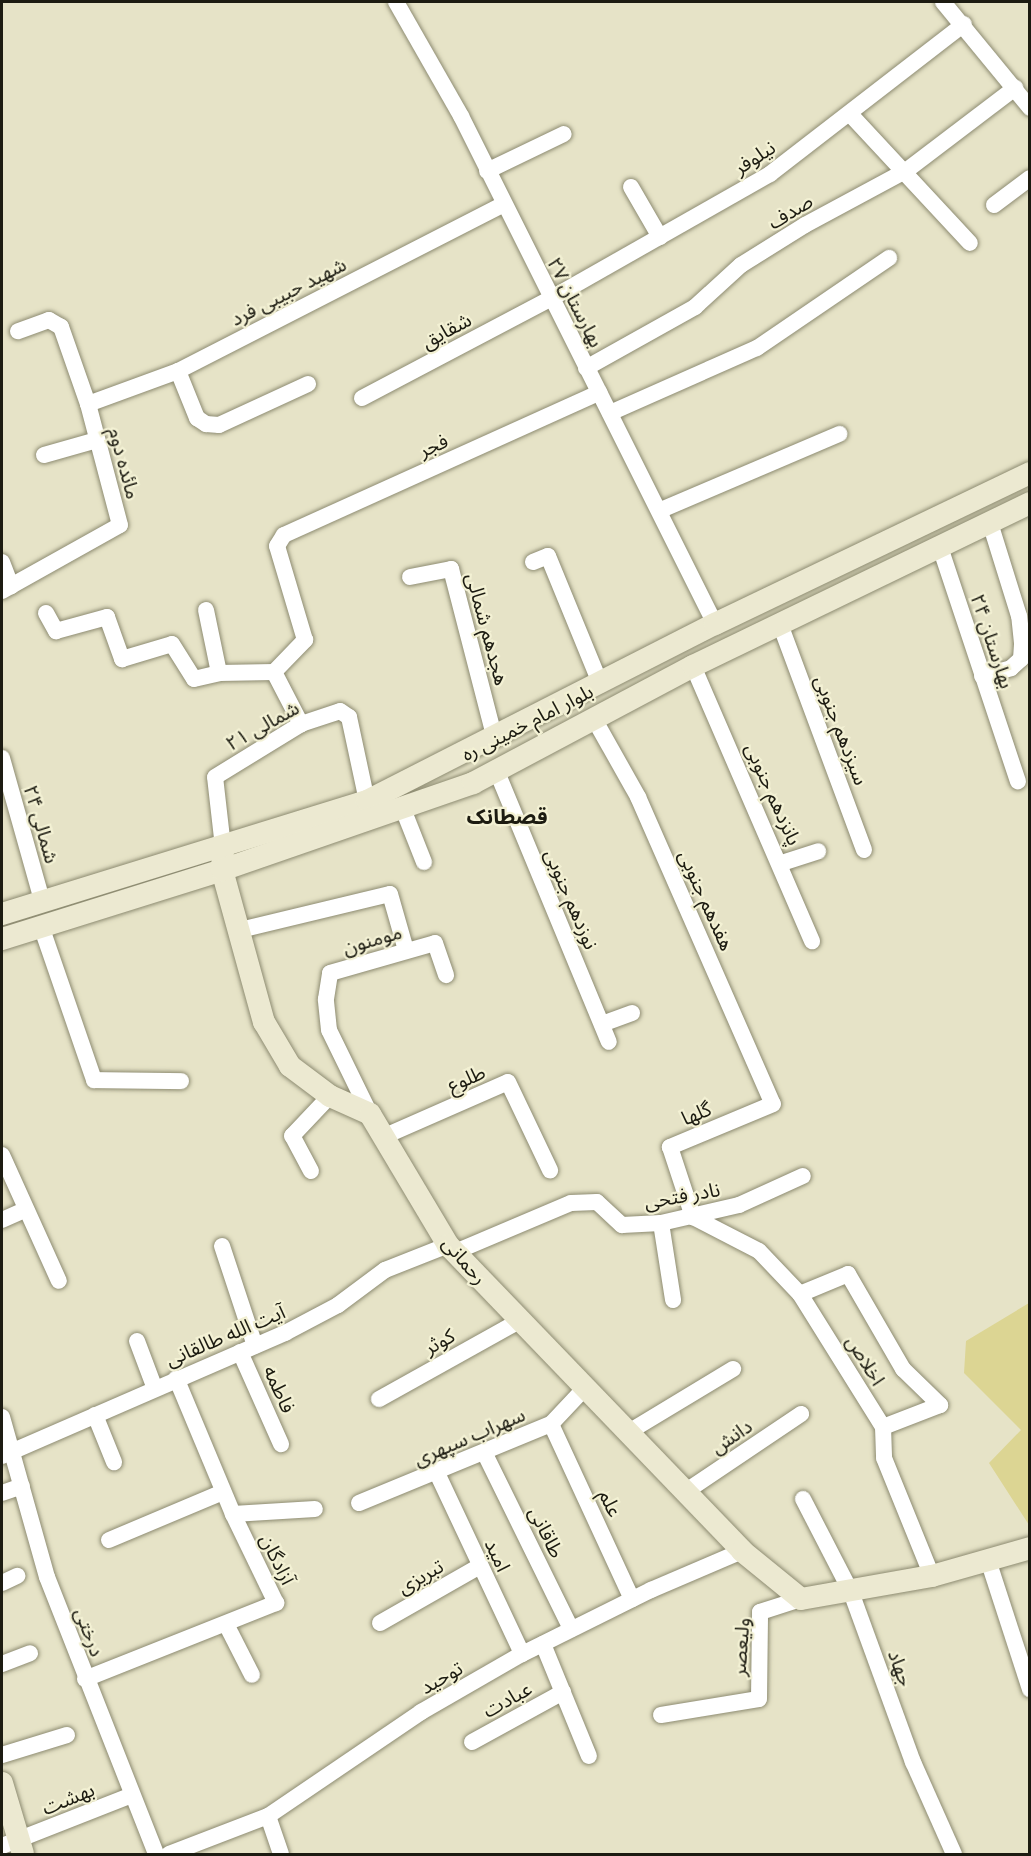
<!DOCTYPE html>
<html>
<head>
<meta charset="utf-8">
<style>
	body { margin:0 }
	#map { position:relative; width:1031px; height:1856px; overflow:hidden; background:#e6e3c7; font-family:Ubuntu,"Noto Sans Arabic",sans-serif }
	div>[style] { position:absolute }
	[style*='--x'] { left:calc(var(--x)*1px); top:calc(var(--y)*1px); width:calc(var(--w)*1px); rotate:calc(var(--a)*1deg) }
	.green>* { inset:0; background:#dcd593 }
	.roads { filter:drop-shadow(0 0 2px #8d8b71) drop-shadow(0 0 2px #8d8b71) }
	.street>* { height:16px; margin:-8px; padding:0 8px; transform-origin:8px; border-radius:8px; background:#fff }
	.secondary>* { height:22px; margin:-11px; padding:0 11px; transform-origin:11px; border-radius:11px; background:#ece9d1 }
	span { translate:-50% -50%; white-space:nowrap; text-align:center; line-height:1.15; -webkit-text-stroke:4.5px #f3f1d4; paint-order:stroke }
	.street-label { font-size:20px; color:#1c1b11 }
	.neighbourhood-label { font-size:21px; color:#1c1b11; font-weight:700 }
	.frame { position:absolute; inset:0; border:3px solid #1c1b11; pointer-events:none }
</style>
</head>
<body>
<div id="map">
	<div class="green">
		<div style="clip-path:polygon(1029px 1303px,1029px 1525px,989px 1463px,1021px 1430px,964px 1373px,966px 1341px)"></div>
	</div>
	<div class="roads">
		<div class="street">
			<div style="--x:396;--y:2;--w:131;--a:60.3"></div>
			<div style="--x:461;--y:116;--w:568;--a:63.43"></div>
			<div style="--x:943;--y:2;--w:137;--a:50.6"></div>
			<div style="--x:850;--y:114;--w:176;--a:47.1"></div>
			<div style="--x:487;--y:171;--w:85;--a:-25.7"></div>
			<div style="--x:631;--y:187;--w:58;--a:59.9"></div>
			<div style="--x:994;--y:205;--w:45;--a:-36.9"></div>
			<div style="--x:586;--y:368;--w:125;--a:-29.2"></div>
			<div style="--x:695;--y:307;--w:62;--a:-42.4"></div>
			<div style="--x:741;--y:265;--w:75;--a:-32"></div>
			<div style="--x:805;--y:225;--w:116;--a:-28.3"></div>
			<div style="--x:907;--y:170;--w:136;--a:-37.2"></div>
			<div style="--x:178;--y:371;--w:51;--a:68"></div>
			<div style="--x:197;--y:418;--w:11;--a:34"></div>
			<div style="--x:206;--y:424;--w:13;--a:4"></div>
			<div style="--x:219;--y:425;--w:98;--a:-24.7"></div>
			<div style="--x:362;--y:398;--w:212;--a:-27.8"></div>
			<div style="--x:550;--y:299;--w:253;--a:-29.6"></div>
			<div style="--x:770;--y:174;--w:245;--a:-37.7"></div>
			<div style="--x:88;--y:404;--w:96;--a:-20.1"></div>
			<div style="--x:178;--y:371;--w:365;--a:-27.1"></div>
			<div style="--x:610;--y:413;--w:161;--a:-23.9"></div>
			<div style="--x:757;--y:348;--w:160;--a:-34.3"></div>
			<div style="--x:44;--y:455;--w:55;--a:-15.8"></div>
			<div style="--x:661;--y:510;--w:194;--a:-23.1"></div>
			<div style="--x:940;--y:547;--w:247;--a:71.6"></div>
			<div style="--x:2;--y:562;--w:26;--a:69"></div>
			<div style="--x:533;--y:562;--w:16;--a:-22"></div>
			<div style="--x:548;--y:556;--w:139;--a:67.7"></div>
			<div style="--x:410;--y:577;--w:42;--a:-11"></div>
			<div style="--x:451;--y:569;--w:176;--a:75.5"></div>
			<div style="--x:2;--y:591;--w:135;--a:-29.2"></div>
			<div style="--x:120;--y:525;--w:125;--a:-104.8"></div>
			<div style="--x:88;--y:404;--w:82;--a:-109.3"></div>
			<div style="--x:61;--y:327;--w:14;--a:-150"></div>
			<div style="--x:49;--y:320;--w:33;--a:160"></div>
			<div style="--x:206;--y:610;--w:64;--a:78.3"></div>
			<div style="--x:46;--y:613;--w:21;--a:61"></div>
			<div style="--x:56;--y:631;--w:53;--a:-15.4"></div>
			<div style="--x:107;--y:617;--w:45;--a:70.3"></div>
			<div style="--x:122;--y:659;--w:52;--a:-16.7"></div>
			<div style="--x:172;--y:644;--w:41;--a:57.8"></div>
			<div style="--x:194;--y:679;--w:26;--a:-13"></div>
			<div style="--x:219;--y:673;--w:55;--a:-1"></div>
			<div style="--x:274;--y:672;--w:59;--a:62.6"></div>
			<div style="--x:780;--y:624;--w:241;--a:69.6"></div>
			<div style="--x:693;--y:666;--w:300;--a:66.6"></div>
			<div style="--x:274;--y:672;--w:45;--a:-45.9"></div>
			<div style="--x:305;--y:640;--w:98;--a:-106.6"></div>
			<div style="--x:277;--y:546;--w:13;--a:-58"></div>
			<div style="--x:284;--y:535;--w:346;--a:-24.3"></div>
			<div style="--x:982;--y:676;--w:30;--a:-15"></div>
			<div style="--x:1011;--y:668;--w:13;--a:-42"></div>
			<div style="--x:1021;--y:659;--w:16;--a:-86"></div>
			<div style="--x:1022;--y:643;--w:27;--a:-96"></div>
			<div style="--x:1019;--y:616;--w:97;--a:-107.3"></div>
			<div style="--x:593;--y:717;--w:92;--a:60.6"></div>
			<div style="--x:638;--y:797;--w:335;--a:66.3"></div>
			<div style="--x:773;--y:1104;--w:112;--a:157.3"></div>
			<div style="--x:670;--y:1147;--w:74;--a:71.8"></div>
			<div style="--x:693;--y:1217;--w:74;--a:27.3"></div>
			<div style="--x:759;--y:1251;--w:59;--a:46.4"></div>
			<div style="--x:800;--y:1294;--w:157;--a:58"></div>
			<div style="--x:883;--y:1427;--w:31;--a:88"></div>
			<div style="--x:884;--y:1458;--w:127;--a:67.9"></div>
			<div style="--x:2;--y:758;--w:148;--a:74.3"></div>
			<div style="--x:497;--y:772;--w:292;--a:67.5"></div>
			<div style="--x:403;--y:809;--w:57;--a:68.4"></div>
			<div style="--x:223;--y:847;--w:70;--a:-96.5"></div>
			<div style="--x:215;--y:777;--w:101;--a:-31.6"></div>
			<div style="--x:301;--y:724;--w:41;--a:-18.4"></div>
			<div style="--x:340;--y:711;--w:11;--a:34"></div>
			<div style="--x:349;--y:717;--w:86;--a:77.9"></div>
			<div style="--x:782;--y:863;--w:38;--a:-18"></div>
			<div style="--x:41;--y:926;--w:163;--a:71"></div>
			<div style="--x:94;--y:1080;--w:87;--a:0.7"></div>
			<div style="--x:240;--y:930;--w:154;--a:-13.5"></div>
			<div style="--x:390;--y:894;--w:58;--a:74.1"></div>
			<div style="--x:602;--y:1024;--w:32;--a:-20"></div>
			<div style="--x:370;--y:1114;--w:93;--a:-116"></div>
			<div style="--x:329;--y:1030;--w:31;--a:-96"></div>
			<div style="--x:326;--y:999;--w:26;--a:-81"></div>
			<div style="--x:330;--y:973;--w:109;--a:-15.9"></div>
			<div style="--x:435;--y:943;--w:34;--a:71"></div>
			<div style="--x:385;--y:1136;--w:134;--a:-23.7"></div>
			<div style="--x:508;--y:1082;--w:98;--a:64.5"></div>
			<div style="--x:2;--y:1155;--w:138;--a:65.7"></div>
			<div style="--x:311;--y:1171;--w:40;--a:-118"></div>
			<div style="--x:292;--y:1136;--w:55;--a:-46.5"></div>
			<div style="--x:2;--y:1220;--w:24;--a:-24"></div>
			<div style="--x:661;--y:1223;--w:78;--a:81.1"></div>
			<div style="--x:222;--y:1246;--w:105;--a:71.7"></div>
			<div style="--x:455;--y:1252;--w:126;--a:-22.9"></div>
			<div style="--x:571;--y:1203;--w:26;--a:-2"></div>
			<div style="--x:597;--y:1202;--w:34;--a:43"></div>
			<div style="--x:622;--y:1225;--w:39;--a:-3"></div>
			<div style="--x:661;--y:1223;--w:80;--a:-13"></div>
			<div style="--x:739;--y:1205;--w:70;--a:-24.4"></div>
			<div style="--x:800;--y:1294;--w:52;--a:-22.6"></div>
			<div style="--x:848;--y:1274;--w:110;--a:59.9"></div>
			<div style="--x:903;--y:1369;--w:52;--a:44.2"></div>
			<div style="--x:940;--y:1405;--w:61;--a:158.9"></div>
			<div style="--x:137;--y:1341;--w:51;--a:69.4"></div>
			<div style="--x:240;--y:1352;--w:101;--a:66"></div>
			<div style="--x:379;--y:1399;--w:160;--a:-29.1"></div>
			<div style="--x:95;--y:1415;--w:51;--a:68"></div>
			<div style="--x:2;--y:1417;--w:166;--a:74.3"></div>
			<div style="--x:47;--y:1577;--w:298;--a:68.5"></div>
			<div style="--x:551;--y:1424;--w:193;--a:65.2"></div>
			<div style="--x:627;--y:1433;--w:124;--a:-31.1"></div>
			<div style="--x:485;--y:1454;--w:195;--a:63.8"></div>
			<div style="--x:2;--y:1456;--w:309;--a:-23.5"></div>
			<div style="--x:285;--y:1333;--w:60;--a:-27.8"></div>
			<div style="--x:338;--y:1305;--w:59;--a:-36.7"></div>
			<div style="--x:385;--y:1270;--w:68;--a:-21.6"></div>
			<div style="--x:437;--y:1473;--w:200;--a:64.8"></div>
			<div style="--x:685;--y:1492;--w:140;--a:-33.9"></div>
			<div style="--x:2;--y:1493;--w:21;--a:-19"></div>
			<div style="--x:803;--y:1499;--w:105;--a:62.7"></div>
			<div style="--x:851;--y:1592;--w:181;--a:70"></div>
			<div style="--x:913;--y:1762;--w:101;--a:66"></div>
			<div style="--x:359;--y:1503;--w:208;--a:-22.4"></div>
			<div style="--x:551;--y:1424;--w:48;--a:-46.7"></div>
			<div style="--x:233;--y:1514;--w:82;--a:-3.5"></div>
			<div style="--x:109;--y:1540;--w:124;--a:-22.8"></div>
			<div style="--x:988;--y:1560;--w:136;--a:72"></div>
			<div style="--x:2;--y:1583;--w:17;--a:-25"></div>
			<div style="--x:380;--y:1623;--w:115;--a:-29.7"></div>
			<div style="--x:226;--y:1624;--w:57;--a:63"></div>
			<div style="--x:543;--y:1644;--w:121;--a:67.7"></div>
			<div style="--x:2;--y:1664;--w:30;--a:-21"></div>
			<div style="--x:85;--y:1679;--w:206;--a:-21.7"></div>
			<div style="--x:276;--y:1603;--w:99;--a:-115.8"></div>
			<div style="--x:233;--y:1514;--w:147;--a:-112.7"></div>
			<div style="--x:661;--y:1715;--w:99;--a:-9.3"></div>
			<div style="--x:759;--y:1699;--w:87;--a:-89.3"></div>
			<div style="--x:760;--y:1612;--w:43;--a:-17.6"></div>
			<div style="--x:472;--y:1742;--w:104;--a:-28.8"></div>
			<div style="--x:2;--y:1755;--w:68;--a:-17.1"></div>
			<div style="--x:268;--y:1816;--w:40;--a:71.1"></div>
			<div style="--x:2;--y:1846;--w:140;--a:-21.4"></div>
			<div style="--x:169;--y:1854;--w:106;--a:-21"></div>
			<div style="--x:268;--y:1816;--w:185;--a:-34.2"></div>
			<div style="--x:421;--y:1712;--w:116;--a:-29.9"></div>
			<div style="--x:522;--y:1654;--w:144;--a:-26.4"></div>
			<div style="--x:651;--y:1590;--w:99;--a:-23.2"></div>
		</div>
		<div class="secondary">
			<div style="--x:223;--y:847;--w:23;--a:92"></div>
			<div style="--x:222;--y:870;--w:158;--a:74.6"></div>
			<div style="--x:264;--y:1022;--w:51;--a:59.4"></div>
			<div style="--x:290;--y:1066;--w:50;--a:36.9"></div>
			<div style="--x:330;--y:1096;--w:44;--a:24.2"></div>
			<div style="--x:370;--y:1114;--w:152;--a:59.2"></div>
			<div style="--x:448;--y:1245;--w:424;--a:46.1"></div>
			<div style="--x:742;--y:1551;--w:76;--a:39.1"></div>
			<div style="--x:801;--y:1599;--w:133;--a:-10"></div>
			<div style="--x:932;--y:1576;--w:102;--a:-15.9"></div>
			<div style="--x:2;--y:914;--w:382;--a:-17.2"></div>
			<div style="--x:367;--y:801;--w:390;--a:-27"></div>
			<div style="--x:715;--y:624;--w:349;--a:-25.6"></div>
			<div style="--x:2;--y:939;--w:231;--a:-17.4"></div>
			<div style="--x:222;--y:870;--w:266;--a:-19.1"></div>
			<div style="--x:473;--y:783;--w:249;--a:-28"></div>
			<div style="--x:693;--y:666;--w:374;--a:-25.8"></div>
			<div style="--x:2;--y:1783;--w:74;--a:73.5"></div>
		</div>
	</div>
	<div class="street-label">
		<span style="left:754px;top:157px;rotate:-33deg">نیلوفر</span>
		<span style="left:790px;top:211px;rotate:-31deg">صدف</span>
		<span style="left:288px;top:291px;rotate:-27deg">شهید حبیبی فرد</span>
		<span style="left:576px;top:302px;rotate:63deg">بهارستان ۲۷</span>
		<span style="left:446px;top:330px;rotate:-28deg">شقایق</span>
		<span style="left:433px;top:445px;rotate:-24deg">فجر</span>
		<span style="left:125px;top:463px;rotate:75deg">مائده دوم</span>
		<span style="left:488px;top:629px;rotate:75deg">هجدهم شمالی</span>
		<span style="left:993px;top:641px;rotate:72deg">بهارستان ۲۴</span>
		<span style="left:527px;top:722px;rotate:-27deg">بلوار امام خمینی ره</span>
		<span style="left:262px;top:725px;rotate:-29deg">۲۱ شمالی</span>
		<span style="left:842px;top:730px;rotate:69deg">سیزدهم جنوبی</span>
		<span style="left:774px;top:794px;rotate:66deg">پانزدهم جنوبی</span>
		<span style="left:42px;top:824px;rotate:74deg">۲۴ شمالی</span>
		<span style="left:572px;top:899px;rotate:67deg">نوزدهم جنوبی</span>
		<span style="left:707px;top:900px;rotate:66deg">هفدهم جنوبی</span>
		<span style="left:372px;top:939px;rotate:-16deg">مومنون</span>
		<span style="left:466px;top:1078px;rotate:-23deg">طلوع</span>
		<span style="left:696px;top:1113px;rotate:-23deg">گلها</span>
		<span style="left:682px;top:1195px;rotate:-10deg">نادر فتحی</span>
		<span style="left:465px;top:1260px;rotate:49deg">رحمانی</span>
		<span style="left:225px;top:1335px;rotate:-23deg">آیت الله طالقانی</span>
		<span style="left:439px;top:1341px;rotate:-29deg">کوثر</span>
		<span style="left:866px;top:1360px;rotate:58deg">اخلاص</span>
		<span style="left:280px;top:1389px;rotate:66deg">فاطمه</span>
		<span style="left:469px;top:1436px;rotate:-23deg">سهراب سپهری</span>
		<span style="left:731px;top:1436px;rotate:-34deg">دانش</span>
		<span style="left:611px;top:1503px;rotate:65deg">علم</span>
		<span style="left:547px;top:1532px;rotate:64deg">طاقانی</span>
		<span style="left:498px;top:1555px;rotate:65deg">امید</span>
		<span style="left:278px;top:1559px;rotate:64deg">آزادگان</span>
		<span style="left:420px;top:1576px;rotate:-30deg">تبریزی</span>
		<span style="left:90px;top:1632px;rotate:70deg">درختی</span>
		<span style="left:740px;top:1647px;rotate:-86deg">ولیعصر</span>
		<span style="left:901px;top:1668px;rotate:70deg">جهاد</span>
		<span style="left:441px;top:1677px;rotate:-30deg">توحید</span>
		<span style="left:507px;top:1699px;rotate:-29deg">عبادت</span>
		<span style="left:68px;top:1798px;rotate:-22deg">بهشت</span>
	</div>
	<div class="neighbourhood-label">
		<span style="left:507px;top:816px">قصطانک</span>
	</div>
	<div class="frame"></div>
</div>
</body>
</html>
